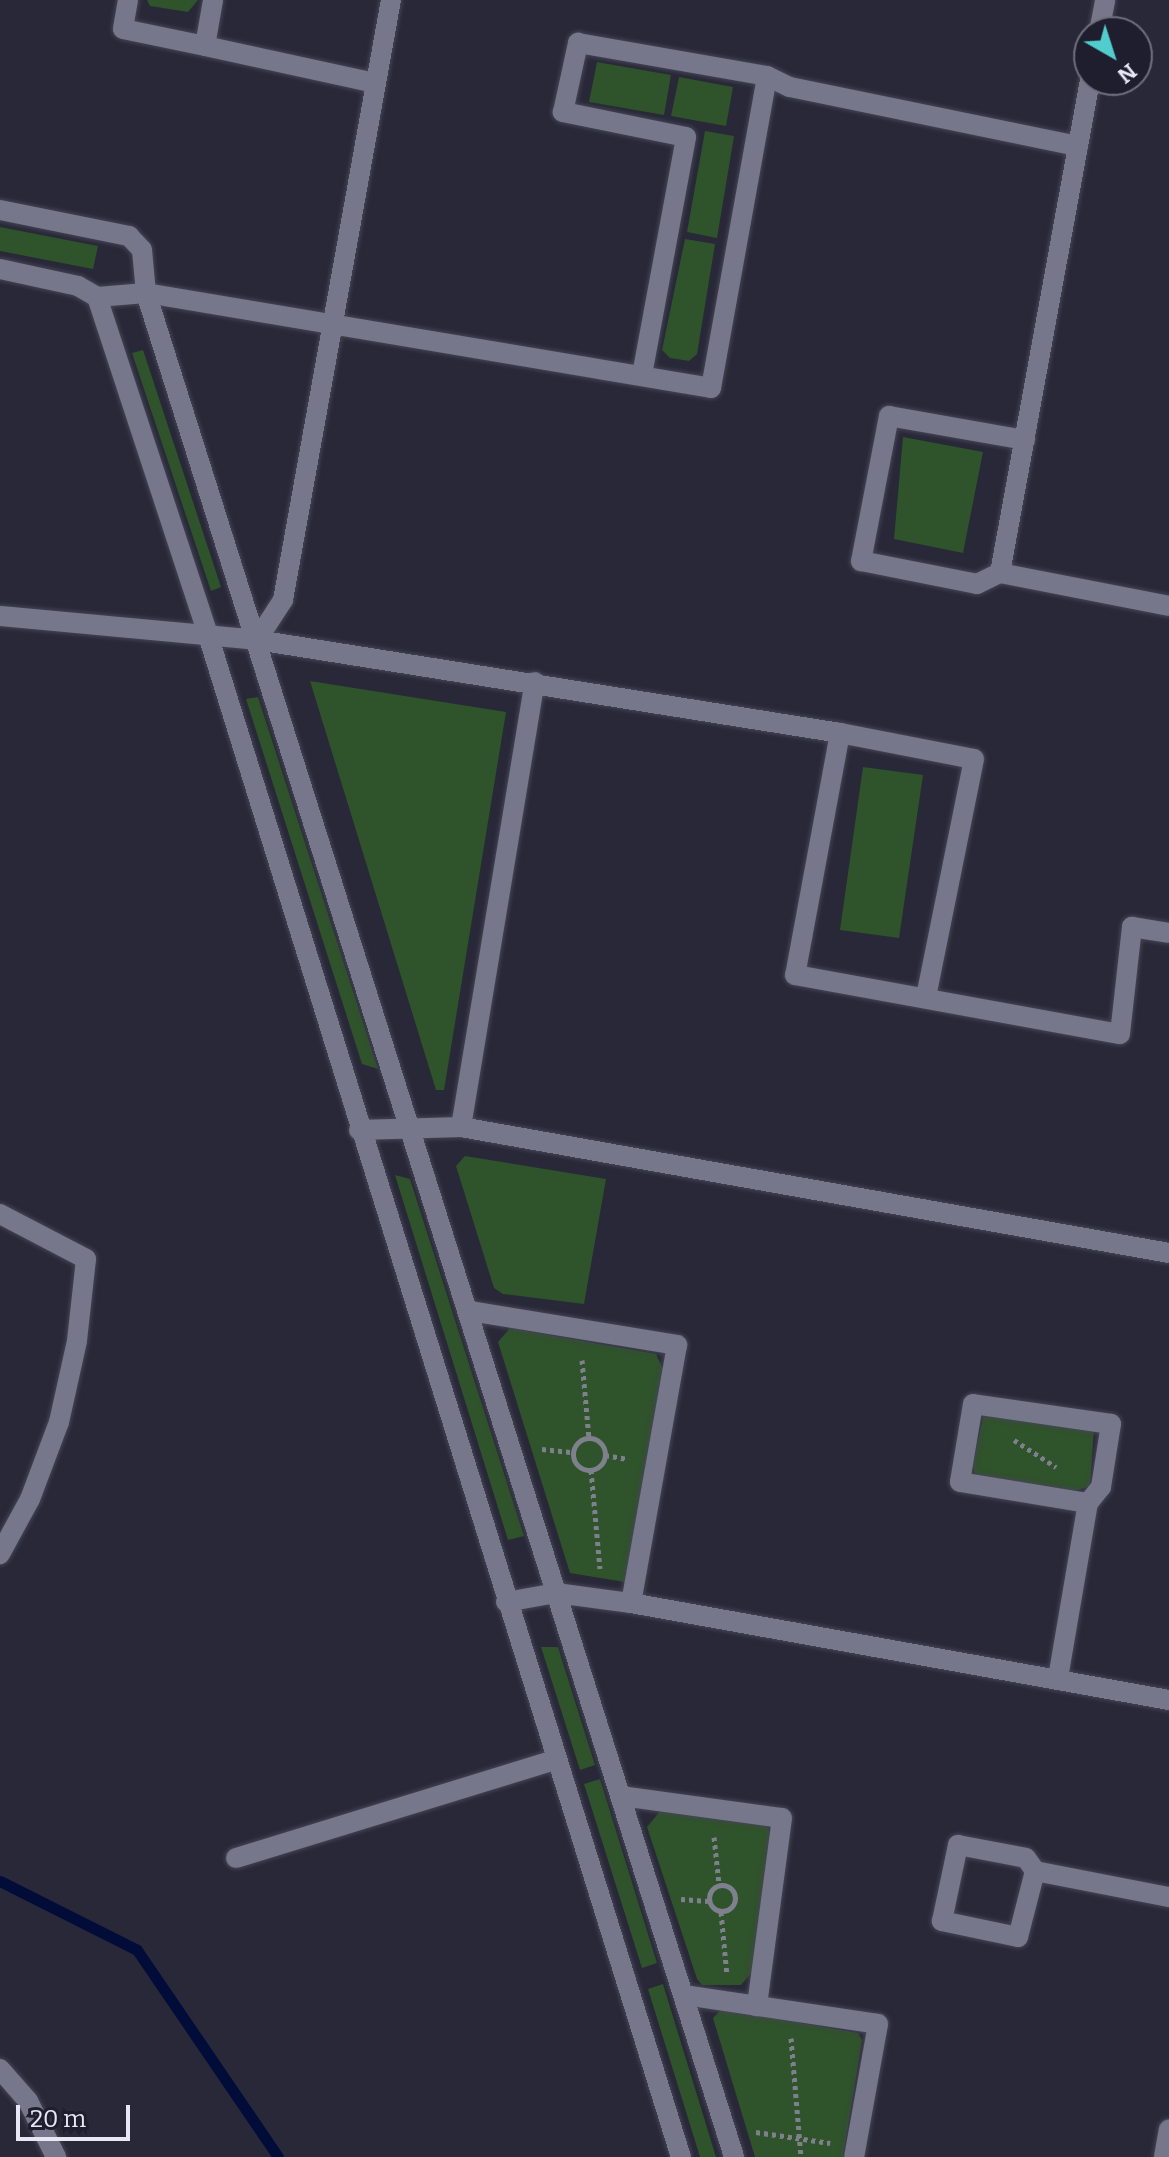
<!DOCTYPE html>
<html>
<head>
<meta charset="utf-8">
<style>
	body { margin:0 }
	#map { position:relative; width:1169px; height:2157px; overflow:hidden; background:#282839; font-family:Bitter,serif }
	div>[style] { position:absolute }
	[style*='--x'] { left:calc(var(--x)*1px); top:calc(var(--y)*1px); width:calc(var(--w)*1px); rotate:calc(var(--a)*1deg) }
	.green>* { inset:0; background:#2f532a }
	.stream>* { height:11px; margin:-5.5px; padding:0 5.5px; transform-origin:5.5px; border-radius:5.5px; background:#020c38 }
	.path>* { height:5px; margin-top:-2.5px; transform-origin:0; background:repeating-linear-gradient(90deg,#7f808e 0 4px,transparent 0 8px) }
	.path>.ring { margin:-2.5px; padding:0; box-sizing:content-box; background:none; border:5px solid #7f808e; border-radius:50% }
	.roads { filter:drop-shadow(0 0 2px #444553) drop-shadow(0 0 2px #444553) }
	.street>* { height:20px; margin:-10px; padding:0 10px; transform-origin:10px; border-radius:10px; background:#76778b }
	.secondary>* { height:20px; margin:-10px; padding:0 10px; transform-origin:10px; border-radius:10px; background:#76778b }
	span { translate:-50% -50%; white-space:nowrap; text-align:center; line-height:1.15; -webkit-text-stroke:7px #1e1e2e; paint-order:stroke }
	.north { position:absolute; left:1073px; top:16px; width:80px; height:80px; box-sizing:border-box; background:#1e1e2e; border:2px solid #6e6f7d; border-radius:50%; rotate:141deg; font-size:22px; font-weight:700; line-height:32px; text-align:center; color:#e7e8f3 }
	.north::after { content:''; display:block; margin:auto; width:28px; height:36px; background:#52cdcd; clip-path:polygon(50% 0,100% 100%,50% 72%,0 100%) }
	.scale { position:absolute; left:16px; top:2105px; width:114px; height:36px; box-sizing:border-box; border:4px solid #e7e8f3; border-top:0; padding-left:10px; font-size:24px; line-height:28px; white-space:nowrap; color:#e7e8f3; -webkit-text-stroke:6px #1e1e2e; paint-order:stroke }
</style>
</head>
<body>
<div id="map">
	<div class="green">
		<div style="clip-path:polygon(147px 0,198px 0,188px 12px,150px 6px)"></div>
		<div style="clip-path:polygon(597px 62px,671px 75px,664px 115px,589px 102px)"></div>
		<div style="clip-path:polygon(679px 77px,733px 87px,726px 126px,671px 116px)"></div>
		<div style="clip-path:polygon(705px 131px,734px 136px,717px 238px,687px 232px)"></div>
		<div style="clip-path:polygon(0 227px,98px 246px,93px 269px,0 251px)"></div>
		<div style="clip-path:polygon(685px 239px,715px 244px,697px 354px,689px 361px,670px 358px,662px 350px)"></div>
		<div style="clip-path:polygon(143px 350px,221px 587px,211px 591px,132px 353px)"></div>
		<div style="clip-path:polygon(903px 437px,983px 452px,963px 553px,894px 539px)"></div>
		<div style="clip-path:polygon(310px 681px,506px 712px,444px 1090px,436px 1090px)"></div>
		<div style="clip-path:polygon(258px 697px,378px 1069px,362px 1064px,246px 699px)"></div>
		<div style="clip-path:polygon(863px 767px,923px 775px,899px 938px,840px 930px)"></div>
		<div style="clip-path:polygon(465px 1156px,606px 1179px,584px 1304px,503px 1294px,494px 1288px,456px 1166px)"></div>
		<div style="clip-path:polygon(395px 1175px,410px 1179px,524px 1536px,508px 1540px)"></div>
		<div style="clip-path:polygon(510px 1328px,656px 1354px,663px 1369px,625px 1582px,570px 1573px,498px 1342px)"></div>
		<div style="clip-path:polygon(985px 1410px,1094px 1428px,1090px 1486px,1075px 1491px,976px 1476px,972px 1466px)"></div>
		<div style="clip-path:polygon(541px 1647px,558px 1647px,595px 1765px,580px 1770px)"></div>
		<div style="clip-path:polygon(600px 1779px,657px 1963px,642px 1968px,584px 1784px)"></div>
		<div style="clip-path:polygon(661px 1810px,766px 1824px,772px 1836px,753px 1971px,741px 1985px,702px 1985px,697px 1979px,647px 1827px)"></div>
		<div style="clip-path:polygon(663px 1984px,716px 2157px,700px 2157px,648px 1989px)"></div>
		<div style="clip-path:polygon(722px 2009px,858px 2033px,862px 2040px,843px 2157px,755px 2157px,713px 2018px)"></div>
	</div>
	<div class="stream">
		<div style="--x:0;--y:1881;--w:153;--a:26.7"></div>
		<div style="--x:137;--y:1950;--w:250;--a:55.7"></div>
	</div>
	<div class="path">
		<div style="--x:582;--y:1360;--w:78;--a:84.9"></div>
		<div class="ring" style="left:573px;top:1438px;width:27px;height:27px"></div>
		<div style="--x:1014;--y:1440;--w:50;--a:32.7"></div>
		<div style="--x:542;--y:1449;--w:31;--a:6"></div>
		<div style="--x:605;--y:1455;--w:23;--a:10"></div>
		<div style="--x:591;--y:1470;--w:99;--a:84.8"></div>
		<div style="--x:714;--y:1837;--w:47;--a:83.9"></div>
		<div class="ring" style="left:709px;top:1885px;width:21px;height:21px"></div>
		<div style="--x:681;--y:1899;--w:27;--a:4"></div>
		<div style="--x:721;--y:1912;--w:63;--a:84.6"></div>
		<div style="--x:791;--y:2038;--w:119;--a:85.2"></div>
		<div style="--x:756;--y:2132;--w:75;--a:8.5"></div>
	</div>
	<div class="roads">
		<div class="street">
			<div style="--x:128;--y:0;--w:29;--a:100"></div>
			<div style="--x:123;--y:29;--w:84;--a:11.7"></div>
			<div style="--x:205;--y:46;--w:47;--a:-80.1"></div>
			<div style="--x:1099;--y:32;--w:33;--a:-79"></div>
			<div style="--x:205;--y:46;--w:174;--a:12.3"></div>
			<div style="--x:97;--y:297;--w:49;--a:-4.7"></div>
			<div style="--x:146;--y:293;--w:573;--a:9.54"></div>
			<div style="--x:711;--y:388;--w:317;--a:-79.8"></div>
			<div style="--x:642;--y:375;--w:242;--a:-79.5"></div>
			<div style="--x:686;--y:137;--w:126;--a:-168.5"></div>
			<div style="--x:563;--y:112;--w:71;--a:-77.7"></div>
			<div style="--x:578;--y:43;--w:192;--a:9.9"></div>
			<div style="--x:767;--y:76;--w:25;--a:26"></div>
			<div style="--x:790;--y:87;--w:294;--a:11.6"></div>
			<div style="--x:1025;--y:440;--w:138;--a:-170"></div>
			<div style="--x:889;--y:416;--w:148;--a:100.9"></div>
			<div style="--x:861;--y:561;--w:118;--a:11.2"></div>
			<div style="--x:977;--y:584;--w:25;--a:-26"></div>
			<div style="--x:1000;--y:573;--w:172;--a:11"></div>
			<div style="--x:1000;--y:573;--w:501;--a:-79.65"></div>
			<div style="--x:0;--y:616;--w:258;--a:5.3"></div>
			<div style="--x:257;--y:640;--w:590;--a:9.06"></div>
			<div style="--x:840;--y:733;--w:246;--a:100.5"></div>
			<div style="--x:795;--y:975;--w:330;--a:10.3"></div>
			<div style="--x:1120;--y:1034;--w:108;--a:-83.6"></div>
			<div style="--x:1132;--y:927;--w:37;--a:9"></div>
			<div style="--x:257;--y:640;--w:48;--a:-57"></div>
			<div style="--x:283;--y:600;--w:610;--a:-79.8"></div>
			<div style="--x:840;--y:733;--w:136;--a:11"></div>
			<div style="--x:974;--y:759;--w:244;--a:101.4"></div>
			<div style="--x:461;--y:1127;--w:451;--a:-80.6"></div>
			<div style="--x:359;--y:1130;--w:102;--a:-1.7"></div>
			<div style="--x:461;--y:1127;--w:719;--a:10.09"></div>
			<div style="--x:0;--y:1214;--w:97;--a:27.6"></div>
			<div style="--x:86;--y:1259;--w:82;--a:96.3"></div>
			<div style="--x:77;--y:1341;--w:83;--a:102.5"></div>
			<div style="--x:59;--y:1422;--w:82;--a:110.6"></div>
			<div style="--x:30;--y:1499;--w:63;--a:118.6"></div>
			<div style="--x:470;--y:1311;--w:210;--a:9.3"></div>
			<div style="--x:677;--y:1345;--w:262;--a:100.1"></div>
			<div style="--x:506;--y:1602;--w:51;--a:-10.2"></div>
			<div style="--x:556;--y:1593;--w:76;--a:7.6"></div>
			<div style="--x:631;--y:1603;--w:547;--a:10.22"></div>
			<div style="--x:1058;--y:1678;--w:178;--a:-80.3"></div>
			<div style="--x:1088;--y:1503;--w:21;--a:-51"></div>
			<div style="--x:1101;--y:1487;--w:64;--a:-81"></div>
			<div style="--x:1111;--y:1424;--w:139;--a:-171.8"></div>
			<div style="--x:973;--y:1404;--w:79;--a:99.5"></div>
			<div style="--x:960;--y:1482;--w:130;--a:9.3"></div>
			<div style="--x:621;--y:1796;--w:162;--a:7.8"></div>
			<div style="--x:782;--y:1818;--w:190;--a:97.6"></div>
			<div style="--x:236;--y:1858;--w:334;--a:-17.1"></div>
			<div style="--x:1035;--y:1871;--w:68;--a:104.4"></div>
			<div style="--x:1018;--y:1937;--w:78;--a:-168.1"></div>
			<div style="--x:942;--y:1921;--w:78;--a:-78.1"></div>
			<div style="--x:958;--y:1845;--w:69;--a:10.8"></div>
			<div style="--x:1026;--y:1858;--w:16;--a:55"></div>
			<div style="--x:1035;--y:1871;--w:136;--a:11"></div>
			<div style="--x:685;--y:1995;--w:195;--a:8.5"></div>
			<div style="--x:878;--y:2024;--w:135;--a:100.2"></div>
			<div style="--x:0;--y:2069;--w:43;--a:48.8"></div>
			<div style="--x:28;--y:2101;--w:63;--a:63.4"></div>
			<div style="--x:1164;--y:2157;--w:28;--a:-80"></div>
		</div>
		<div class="secondary">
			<div style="--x:0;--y:210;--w:132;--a:11.4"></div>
			<div style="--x:129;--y:236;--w:19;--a:47"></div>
			<div style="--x:142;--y:250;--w:43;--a:84.7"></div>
			<div style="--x:146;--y:293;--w:1955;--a:72.49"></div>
			<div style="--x:0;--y:269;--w:80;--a:12.3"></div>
			<div style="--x:78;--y:286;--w:22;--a:30"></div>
			<div style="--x:97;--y:297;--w:356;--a:71.8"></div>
			<div style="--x:208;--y:635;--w:1594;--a:72.74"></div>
		</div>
	</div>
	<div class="north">N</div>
	<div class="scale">20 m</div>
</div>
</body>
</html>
